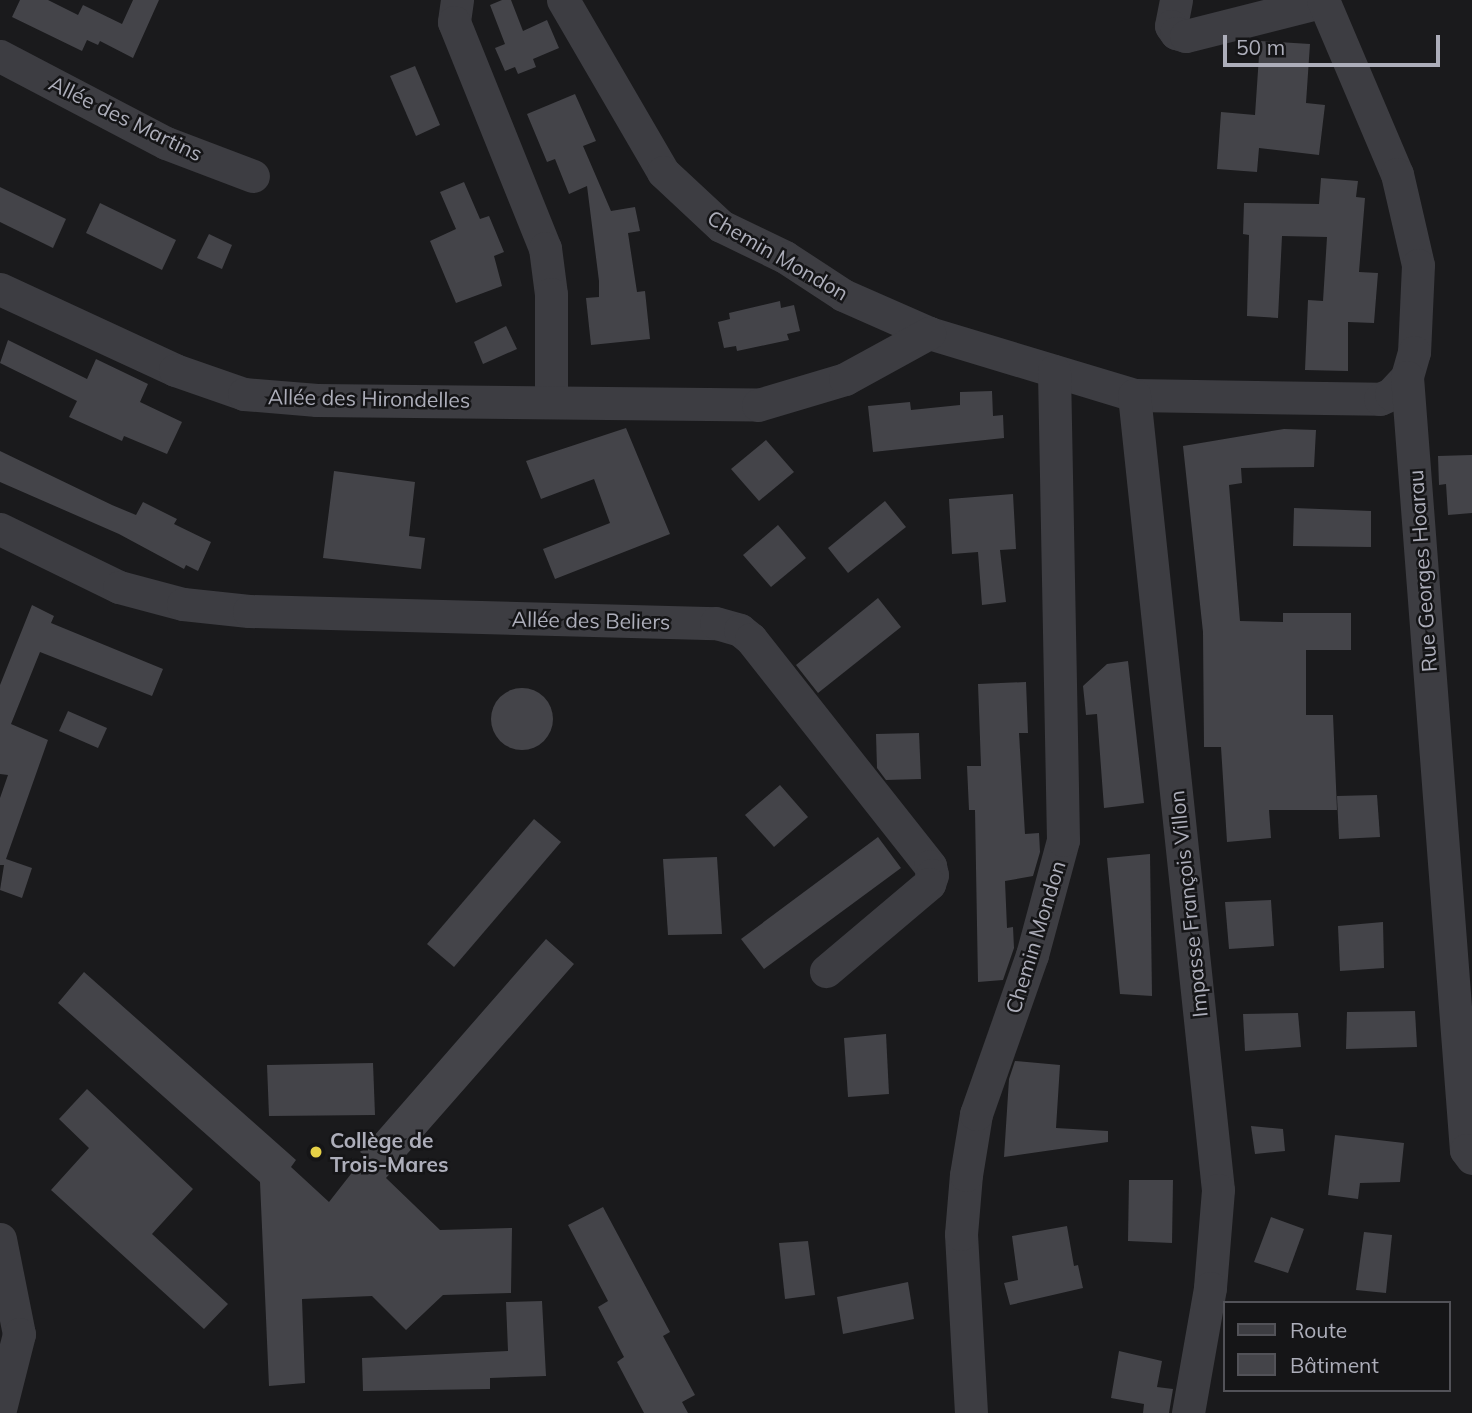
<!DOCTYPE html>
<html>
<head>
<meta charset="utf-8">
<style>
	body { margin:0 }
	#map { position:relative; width:1472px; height:1413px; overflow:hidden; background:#1a1a1c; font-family:Mulish,sans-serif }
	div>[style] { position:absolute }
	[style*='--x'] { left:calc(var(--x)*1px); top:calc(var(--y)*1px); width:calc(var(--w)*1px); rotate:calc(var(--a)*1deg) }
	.building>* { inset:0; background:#444449 }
	.round { border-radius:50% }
	.minor>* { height:33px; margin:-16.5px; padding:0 16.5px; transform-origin:16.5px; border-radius:16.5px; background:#3d3d42 }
	.dots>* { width:19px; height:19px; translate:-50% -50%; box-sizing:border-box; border:4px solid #151517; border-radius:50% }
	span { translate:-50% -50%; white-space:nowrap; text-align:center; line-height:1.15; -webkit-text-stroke:5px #151517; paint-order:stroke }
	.street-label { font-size:21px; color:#adaeba }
	.poi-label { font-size:21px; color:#adaeba; font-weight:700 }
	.left { translate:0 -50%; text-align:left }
	.legend { position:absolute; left:1223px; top:1301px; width:228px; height:91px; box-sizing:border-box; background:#151517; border:2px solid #525258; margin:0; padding:9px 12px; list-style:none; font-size:21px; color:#adaeba }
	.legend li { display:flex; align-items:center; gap:14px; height:35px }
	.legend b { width:35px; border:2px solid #525258 }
	.scale { position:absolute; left:1223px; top:35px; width:217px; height:32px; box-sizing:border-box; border:4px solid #adaeba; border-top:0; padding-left:9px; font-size:21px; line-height:24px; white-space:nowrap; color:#adaeba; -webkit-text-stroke:5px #151517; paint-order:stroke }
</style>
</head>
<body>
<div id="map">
	<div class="building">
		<div style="clip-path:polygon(20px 0,48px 0,78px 15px,83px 5px,122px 24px,133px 0,159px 0,133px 58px,100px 41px,98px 45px,87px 40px,82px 51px,12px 17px)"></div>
		<div style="clip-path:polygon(502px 0,511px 0,523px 31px,547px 20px,559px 48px,533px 59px,536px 67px,518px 74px,515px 67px,505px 71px,495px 48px,505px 44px,490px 5px)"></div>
		<div style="clip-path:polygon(1260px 41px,1310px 44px,1306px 103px,1325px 105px,1319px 155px,1259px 148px,1257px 172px,1217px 169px,1221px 112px,1255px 115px)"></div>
		<div style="clip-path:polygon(415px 66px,440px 125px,416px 136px,390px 76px)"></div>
		<div style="clip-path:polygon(575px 94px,596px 141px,583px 146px,611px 211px,635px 207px,640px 231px,628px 233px,637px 292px,645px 291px,650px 339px,591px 345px,586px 298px,599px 297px,599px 281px,587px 186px,569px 194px,555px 159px,547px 162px,527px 114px)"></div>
		<div style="clip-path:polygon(1321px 178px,1358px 181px,1356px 197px,1365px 198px,1359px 272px,1378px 273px,1374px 323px,1348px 322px,1348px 371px,1305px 370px,1308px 300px,1323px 301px,1327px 237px,1282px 236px,1278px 318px,1247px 316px,1249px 235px,1243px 234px,1244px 203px,1319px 204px)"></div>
		<div style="clip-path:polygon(464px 182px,480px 219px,489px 216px,504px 252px,494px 256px,502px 286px,456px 303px,430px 241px,456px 229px,440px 192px)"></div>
		<div style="clip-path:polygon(0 187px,66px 219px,53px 248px,0 222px)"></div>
		<div style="clip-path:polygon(100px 203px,176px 240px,162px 270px,86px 233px)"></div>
		<div style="clip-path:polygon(209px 234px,232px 245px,222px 269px,197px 258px)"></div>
		<div style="clip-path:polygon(780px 301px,781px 308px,794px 305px,800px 331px,787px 334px,789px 340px,737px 351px,736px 346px,724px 348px,718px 322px,730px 319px,729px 313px)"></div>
		<div style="clip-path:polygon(506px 326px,517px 349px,483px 364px,474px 342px)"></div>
		<div style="clip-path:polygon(8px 340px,87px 379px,96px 359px,148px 384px,140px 402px,182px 422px,167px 454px,124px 436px,122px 441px,69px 417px,77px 401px,0 363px)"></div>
		<div style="clip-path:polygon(992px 391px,993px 416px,1003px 415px,1004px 438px,873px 452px,868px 406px,910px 402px,911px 410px,960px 405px,960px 392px)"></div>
		<div style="clip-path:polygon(626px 428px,670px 534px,555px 579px,543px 549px,610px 523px,594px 479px,541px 499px,526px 461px)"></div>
		<div style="clip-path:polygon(1284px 429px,1316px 430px,1314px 467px,1241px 468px,1242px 483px,1229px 485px,1240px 621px,1283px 622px,1283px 613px,1351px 613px,1351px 650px,1306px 650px,1306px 715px,1333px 715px,1337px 810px,1269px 810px,1271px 838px,1227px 842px,1221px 747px,1204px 747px,1203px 632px,1183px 446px)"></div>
		<div style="clip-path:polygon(766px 440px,794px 472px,759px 501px,731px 469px)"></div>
		<div style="clip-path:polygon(0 451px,112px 505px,136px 515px,143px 502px,177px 519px,174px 524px,211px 542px,198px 571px,186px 565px,184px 569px,119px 534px,0 482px)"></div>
		<div style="clip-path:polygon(1472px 455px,1472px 513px,1448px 515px,1446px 484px,1439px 485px,1438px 456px)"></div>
		<div style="clip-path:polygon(334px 471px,415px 482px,409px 536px,425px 538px,421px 569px,323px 558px)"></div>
		<div style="clip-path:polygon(1013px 494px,1016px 549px,1000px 550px,1006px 602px,982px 605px,978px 552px,952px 554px,949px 499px)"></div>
		<div style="clip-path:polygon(885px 501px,906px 527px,848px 573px,828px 548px)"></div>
		<div style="clip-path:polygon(1294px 508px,1371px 511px,1371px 547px,1293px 546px)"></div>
		<div style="clip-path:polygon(778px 525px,806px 558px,771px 587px,743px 555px)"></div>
		<div style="clip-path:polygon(878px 598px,901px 627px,818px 693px,796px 665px)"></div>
		<div style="clip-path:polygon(32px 605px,54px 616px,51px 623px,163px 669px,152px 696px,40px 652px,11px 724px,48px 740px,6px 859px,32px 868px,22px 898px,0 890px,4px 865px,0 865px,0 798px,8px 775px,0 774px,0 685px)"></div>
		<div style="clip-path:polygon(1128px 661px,1144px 803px,1104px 808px,1097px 714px,1086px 715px,1083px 686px,1107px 664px)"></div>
		<div style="clip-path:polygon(1026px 682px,1028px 733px,1019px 733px,1025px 834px,1039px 833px,1040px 852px,1033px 876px,1005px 881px,1007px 928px,1013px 927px,1014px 948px,1003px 980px,978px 982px,975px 810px,969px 810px,967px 766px,981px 766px,978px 684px)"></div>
		<div class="round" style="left:491px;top:688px;width:62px;height:62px"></div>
		<div style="clip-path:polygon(68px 711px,107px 728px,98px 748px,59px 731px)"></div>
		<div style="clip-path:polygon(919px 733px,921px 779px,886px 780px,877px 768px,876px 734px)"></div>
		<div style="clip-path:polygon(780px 785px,808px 817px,774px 847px,745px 815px)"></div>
		<div style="clip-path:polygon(1377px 795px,1380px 837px,1339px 839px,1337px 796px)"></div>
		<div style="clip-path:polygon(534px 819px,561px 842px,454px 967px,427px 944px)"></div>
		<div style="clip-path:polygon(878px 837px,901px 868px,764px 969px,741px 939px)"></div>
		<div style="clip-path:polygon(1150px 854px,1152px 996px,1120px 994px,1107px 858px)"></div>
		<div style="clip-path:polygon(717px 857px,722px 934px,668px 935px,663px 859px)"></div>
		<div style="clip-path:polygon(1271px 900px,1274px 946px,1229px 949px,1225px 902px)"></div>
		<div style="clip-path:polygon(1383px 922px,1384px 968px,1340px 971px,1338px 926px)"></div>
		<div style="clip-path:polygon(546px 939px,574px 964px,386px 1178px,440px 1230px,512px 1228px,511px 1293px,443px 1295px,406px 1330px,372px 1296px,302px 1299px,305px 1383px,269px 1386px,260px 1182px,58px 1003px,84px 972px,296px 1160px,291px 1167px,329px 1202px,365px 1156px,360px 1152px)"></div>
		<div style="clip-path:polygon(1415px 1011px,1417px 1047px,1346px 1049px,1347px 1012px)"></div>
		<div style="clip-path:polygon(1298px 1013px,1301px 1047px,1245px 1051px,1243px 1014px)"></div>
		<div style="clip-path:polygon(886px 1034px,889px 1094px,848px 1097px,844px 1038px)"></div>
		<div style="clip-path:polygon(1015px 1061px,1060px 1065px,1056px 1128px,1108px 1131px,1108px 1142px,1004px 1157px,1009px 1079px)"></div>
		<div style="clip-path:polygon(373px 1063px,375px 1115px,269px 1116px,267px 1065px)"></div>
		<div style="clip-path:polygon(87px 1089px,193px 1189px,152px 1234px,228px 1304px,204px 1329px,51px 1190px,89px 1148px,59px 1119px)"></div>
		<div style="clip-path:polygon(1251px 1126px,1283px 1129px,1285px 1151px,1255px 1154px)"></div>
		<div style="clip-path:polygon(1335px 1135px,1404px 1143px,1400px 1182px,1360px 1183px,1358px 1199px,1328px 1195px)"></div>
		<div style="clip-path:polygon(1129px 1180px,1173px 1180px,1172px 1243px,1128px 1241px)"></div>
		<div style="clip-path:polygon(603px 1207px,670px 1332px,663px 1336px,695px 1395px,682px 1402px,688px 1413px,644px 1413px,617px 1362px,624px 1357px,598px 1307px,608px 1301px,568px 1225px)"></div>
		<div style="clip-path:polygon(1271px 1217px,1304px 1229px,1288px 1273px,1254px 1262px)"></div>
		<div style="clip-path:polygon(1067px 1226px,1074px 1266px,1078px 1265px,1083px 1288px,1010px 1305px,1004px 1283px,1018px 1280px,1012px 1236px)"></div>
		<div style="clip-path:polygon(1364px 1232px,1392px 1235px,1386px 1293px,1356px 1290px)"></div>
		<div style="clip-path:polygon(808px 1241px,815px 1295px,785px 1299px,779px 1243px)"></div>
		<div style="clip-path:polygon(908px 1282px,914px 1319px,843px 1334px,837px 1297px)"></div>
		<div style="clip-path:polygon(542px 1301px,546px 1376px,490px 1378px,490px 1389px,363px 1391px,362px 1358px,508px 1351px,506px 1302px)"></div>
		<div style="clip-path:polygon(1119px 1351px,1162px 1361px,1157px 1387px,1173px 1389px,1169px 1413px,1143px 1413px,1144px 1404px,1111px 1398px)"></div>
	</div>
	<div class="minor">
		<div style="--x:457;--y:0;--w:22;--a:98"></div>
		<div style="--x:454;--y:22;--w:244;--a:68.1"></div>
		<div style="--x:545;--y:248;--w:46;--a:82.6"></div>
		<div style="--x:551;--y:294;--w:108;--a:90"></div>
		<div style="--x:563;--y:0;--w:199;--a:59.8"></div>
		<div style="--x:663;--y:172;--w:79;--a:43"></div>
		<div style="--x:721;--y:226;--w:71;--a:25.8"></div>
		<div style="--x:785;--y:257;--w:69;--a:33.2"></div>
		<div style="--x:843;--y:295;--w:94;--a:23.8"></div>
		<div style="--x:929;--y:333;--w:214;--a:16.8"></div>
		<div style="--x:1134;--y:395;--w:246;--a:0.9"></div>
		<div style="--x:1380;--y:399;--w:12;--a:-24"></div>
		<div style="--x:1391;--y:394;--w:23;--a:-47"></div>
		<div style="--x:1176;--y:0;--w:26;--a:101"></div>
		<div style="--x:1171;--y:26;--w:9;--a:54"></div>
		<div style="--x:1176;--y:33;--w:10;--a:17"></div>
		<div style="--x:1186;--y:36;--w:142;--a:-14.2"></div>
		<div style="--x:1323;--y:0;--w:189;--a:67"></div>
		<div style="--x:1397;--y:174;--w:93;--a:77"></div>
		<div style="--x:1418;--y:265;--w:87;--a:92.6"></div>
		<div style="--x:1414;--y:352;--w:26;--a:106"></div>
		<div style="--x:1407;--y:377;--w:775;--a:85.64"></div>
		<div style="--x:1466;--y:1150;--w:10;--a:53"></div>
		<div style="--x:0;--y:56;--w:187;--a:27.7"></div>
		<div style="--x:166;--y:143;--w:93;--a:20.8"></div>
		<div style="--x:0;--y:289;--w:193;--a:24.8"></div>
		<div style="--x:175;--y:370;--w:73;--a:19.2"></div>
		<div style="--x:244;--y:394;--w:73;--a:4.7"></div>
		<div style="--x:317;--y:400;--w:441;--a:0.6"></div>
		<div style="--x:758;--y:405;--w:91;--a:-16.6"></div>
		<div style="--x:845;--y:379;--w:96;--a:-28.7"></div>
		<div style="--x:1134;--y:395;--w:799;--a:83.97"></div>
		<div style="--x:1218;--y:1190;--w:98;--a:94.7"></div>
		<div style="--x:1210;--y:1288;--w:127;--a:100"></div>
		<div style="--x:0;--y:529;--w:132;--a:26"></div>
		<div style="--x:119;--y:587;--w:66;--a:14.9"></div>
		<div style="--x:183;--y:604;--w:66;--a:6.1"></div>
		<div style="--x:249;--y:611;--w:467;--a:1.5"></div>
		<div style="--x:716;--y:623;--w:25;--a:16"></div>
		<div style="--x:740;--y:630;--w:14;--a:39"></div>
		<div style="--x:751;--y:639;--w:289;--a:51.7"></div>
		<div style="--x:930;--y:866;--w:9;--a:77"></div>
		<div style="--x:932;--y:875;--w:9;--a:108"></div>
		<div style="--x:929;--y:884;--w:135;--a:139.8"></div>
		<div style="--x:0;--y:1239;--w:97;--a:78.7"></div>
		<div style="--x:19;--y:1334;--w:77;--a:104.2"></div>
		<div style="--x:971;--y:1413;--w:179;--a:-93.2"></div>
		<div style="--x:961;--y:1234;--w:59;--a:-85.2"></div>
		<div style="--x:966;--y:1175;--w:62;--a:-80.7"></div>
		<div style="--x:976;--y:1114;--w:169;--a:-70.6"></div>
		<div style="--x:1032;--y:955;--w:119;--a:-74.9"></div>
		<div style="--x:1063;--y:840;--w:469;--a:-91.1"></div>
	</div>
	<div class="dots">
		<div style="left:316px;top:1152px;background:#e6d147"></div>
	</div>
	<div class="street-label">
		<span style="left:126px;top:118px;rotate:26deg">Allée des Martins</span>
		<span style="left:778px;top:255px;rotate:30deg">Chemin Mondon</span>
		<span style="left:369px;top:398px;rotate:1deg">Allée des Hirondelles</span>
		<span style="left:1422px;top:571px;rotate:-94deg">Rue Georges Hoarau</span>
		<span style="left:591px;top:620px;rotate:1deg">Allée des Beliers</span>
		<span style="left:1188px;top:904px;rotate:-96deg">Impasse François Villon</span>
		<span style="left:1035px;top:937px;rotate:-73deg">Chemin Mondon</span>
	</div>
	<div class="poi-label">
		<span class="left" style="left:330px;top:1152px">Collège de<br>Trois-Mares</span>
	</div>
	<ul class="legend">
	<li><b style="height:9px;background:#3d3d42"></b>Route</li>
	<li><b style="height:19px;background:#444449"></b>Bâtiment</li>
	</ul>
	<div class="scale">50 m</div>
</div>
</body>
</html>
